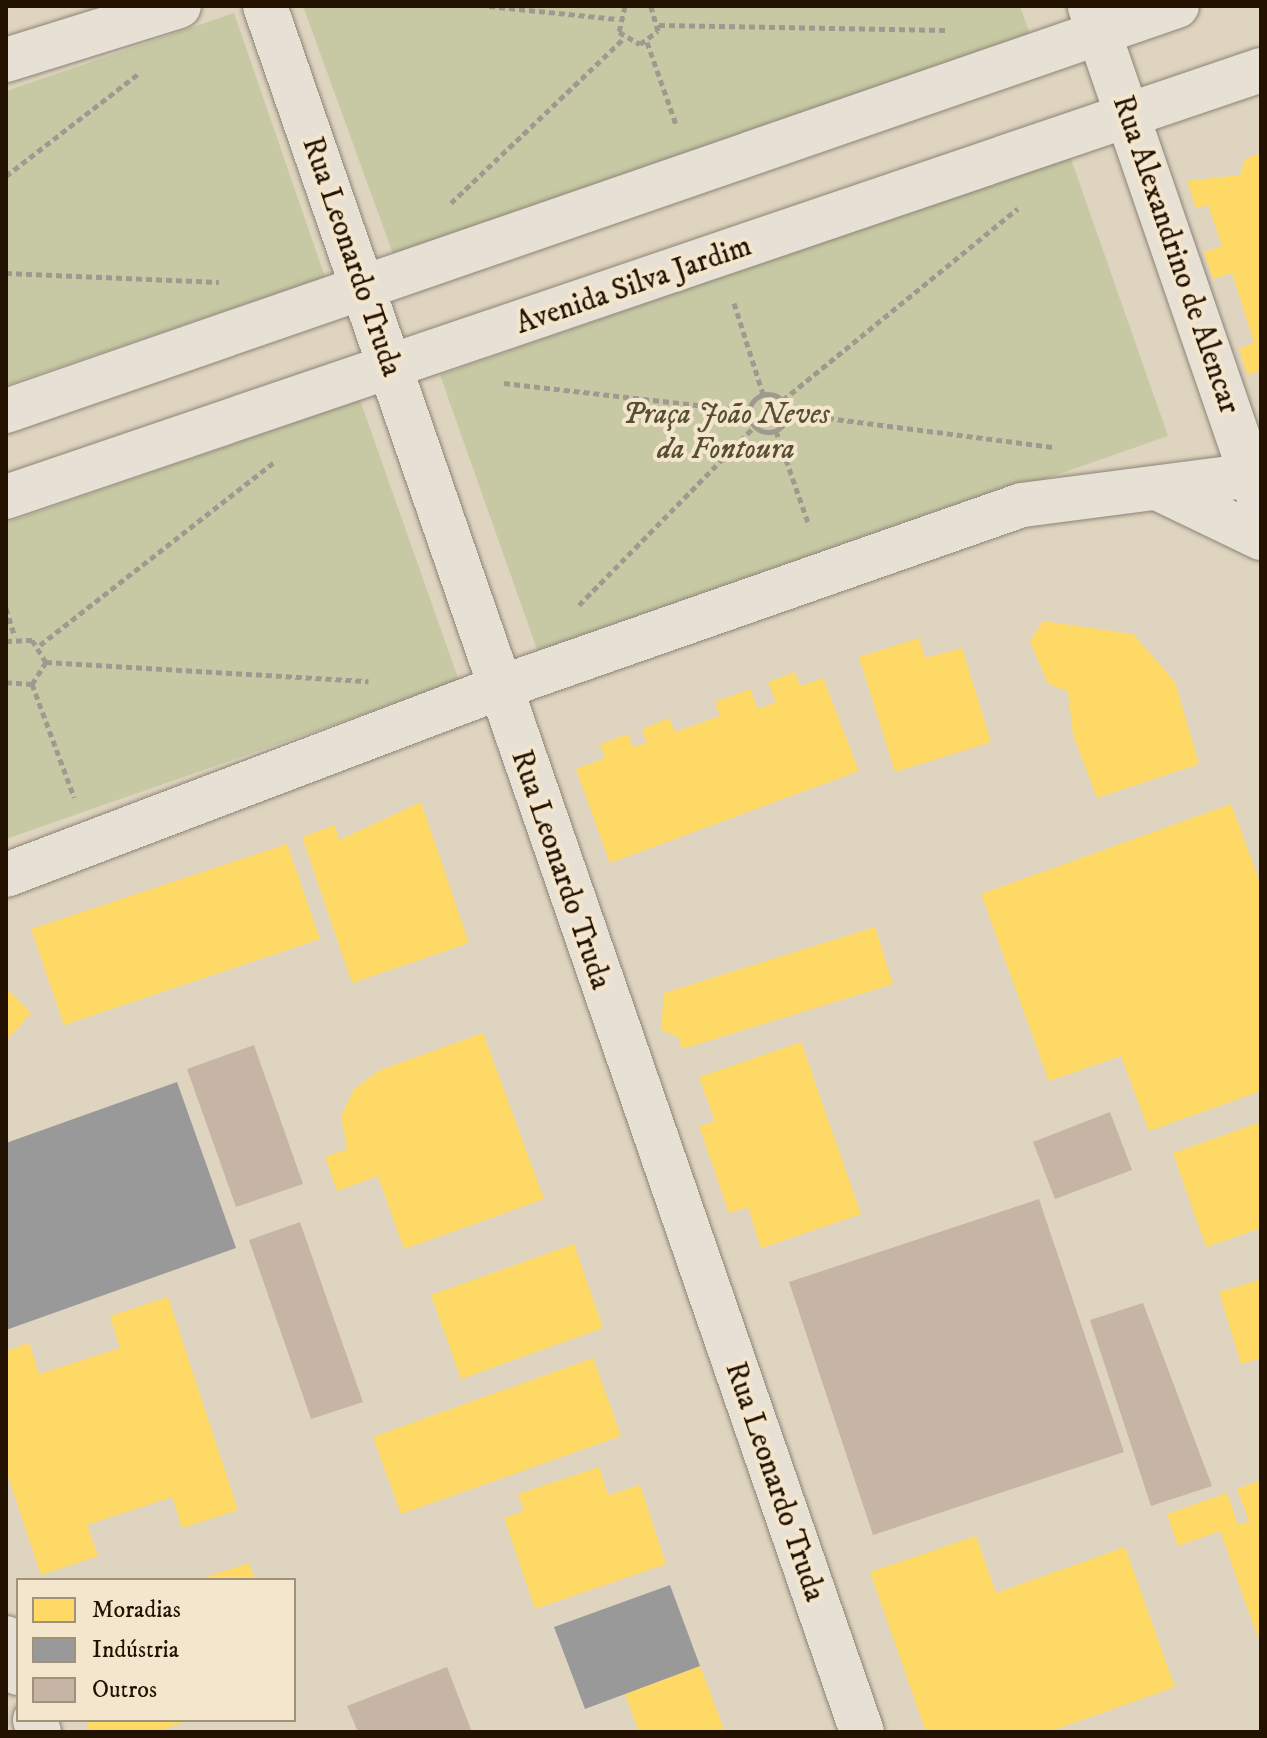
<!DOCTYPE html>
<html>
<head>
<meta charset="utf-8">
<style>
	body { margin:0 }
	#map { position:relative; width:1267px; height:1738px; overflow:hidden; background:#dfd4bf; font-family:"IM FELL DW Pica",serif }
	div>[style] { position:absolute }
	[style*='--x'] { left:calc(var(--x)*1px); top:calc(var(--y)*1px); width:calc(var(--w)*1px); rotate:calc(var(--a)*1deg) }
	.green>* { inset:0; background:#c7c9a5 }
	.homes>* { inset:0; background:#ffd966 }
	.industry>* { inset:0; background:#999 }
	.building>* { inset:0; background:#c6b5a5 }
	.path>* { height:5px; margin-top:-2.5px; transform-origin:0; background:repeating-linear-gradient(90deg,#9f998f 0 6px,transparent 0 10px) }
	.path>.ring { margin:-2.5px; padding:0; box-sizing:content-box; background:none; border:5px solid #9f998f; border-radius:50% }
	.roads { filter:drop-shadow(0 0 2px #8c8476) drop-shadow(0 0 2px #8c8476) }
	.minor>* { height:44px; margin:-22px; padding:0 22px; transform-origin:22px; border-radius:22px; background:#e6e0d5 }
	span { translate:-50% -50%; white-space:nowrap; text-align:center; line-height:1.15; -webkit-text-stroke:8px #f3e6cd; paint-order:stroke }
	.street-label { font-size:30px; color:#241200 }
	.park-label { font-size:30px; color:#564f32; font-style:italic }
	.frame { position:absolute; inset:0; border:8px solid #241200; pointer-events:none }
	.legend { position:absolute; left:16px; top:1578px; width:280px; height:144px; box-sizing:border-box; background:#f3e6cd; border:2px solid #a0917b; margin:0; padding:10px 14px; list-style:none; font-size:24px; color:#241200 }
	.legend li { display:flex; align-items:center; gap:16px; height:40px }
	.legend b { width:40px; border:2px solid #a0917b }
</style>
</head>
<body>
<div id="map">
	<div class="green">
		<div style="clip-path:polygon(303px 6px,1020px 6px,1032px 40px,397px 265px)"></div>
		<div style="clip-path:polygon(234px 13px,325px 277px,6px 385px,6px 91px)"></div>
		<div style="clip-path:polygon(1070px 156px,1168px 436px,539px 655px,440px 375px)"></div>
		<div style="clip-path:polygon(360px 400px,459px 681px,6px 839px,6px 523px)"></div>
	</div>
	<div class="homes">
		<div style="clip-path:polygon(1261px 153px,1261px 370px,1247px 375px,1239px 348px,1254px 343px,1232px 273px,1213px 279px,1204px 252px,1222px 246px,1208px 205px,1196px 208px,1187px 181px,1240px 175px,1245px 159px)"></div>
		<div style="clip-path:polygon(1043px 621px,1133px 634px,1175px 682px,1199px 764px,1097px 798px,1073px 735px,1068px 691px,1048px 684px,1030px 641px)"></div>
		<div style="clip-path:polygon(919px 638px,925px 658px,962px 648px,991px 742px,895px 772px,859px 657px)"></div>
		<div style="clip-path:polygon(795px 672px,800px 686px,823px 678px,859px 771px,610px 863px,576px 769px,605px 758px,600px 744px,628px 734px,633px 747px,647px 743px,642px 729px,669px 718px,675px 732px,720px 716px,715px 702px,750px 689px,758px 709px,776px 702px,768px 682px)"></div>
		<div style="clip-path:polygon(421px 802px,469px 943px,352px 983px,302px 837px,335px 825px,339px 840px)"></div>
		<div style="clip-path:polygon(1231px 804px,1261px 885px,1261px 1091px,1149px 1131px,1121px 1056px,1049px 1081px,981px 894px)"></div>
		<div style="clip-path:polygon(287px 844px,320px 939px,64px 1025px,31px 929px)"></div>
		<div style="clip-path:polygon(875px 927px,893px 984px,682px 1049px,678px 1037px,661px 1030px,664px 993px)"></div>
		<div style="clip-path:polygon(6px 988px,31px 1013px,6px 1041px)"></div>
		<div style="clip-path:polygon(483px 1033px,544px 1199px,404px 1249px,378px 1176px,337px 1191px,325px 1157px,347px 1149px,341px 1116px,354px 1089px,380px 1070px)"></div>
		<div style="clip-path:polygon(801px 1042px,861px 1214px,761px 1248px,748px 1207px,729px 1213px,699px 1126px,715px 1121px,699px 1077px)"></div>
		<div style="clip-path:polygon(1261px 1122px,1261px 1228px,1206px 1247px,1173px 1153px)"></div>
		<div style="clip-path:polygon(574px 1244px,603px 1328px,461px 1379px,431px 1295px)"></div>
		<div style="clip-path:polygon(1261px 1279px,1261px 1358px,1241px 1364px,1219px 1292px)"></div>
		<div style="clip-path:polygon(168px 1297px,238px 1510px,182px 1528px,172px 1497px,87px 1525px,98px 1556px,41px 1575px,6px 1470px,6px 1351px,29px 1343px,39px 1374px,120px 1348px,110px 1316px)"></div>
		<div style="clip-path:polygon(593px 1358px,621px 1436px,401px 1514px,373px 1437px)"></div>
		<div style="clip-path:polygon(599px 1467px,608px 1495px,640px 1485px,666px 1564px,535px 1609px,504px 1518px,524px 1511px,518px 1494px)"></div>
		<div style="clip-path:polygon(1261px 1480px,1261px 1637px,1258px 1638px,1220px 1531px,1178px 1546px,1167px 1514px,1227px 1493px,1238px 1525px,1249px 1521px,1237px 1489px)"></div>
		<div style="clip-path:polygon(976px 1536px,996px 1593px,1125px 1547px,1175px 1687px,1048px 1732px,926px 1732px,870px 1572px)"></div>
		<div style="clip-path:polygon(249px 1563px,255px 1580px,199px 1580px,199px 1579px)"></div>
		<div style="clip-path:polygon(700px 1666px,725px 1732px,639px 1732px,625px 1694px)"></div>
		<div style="clip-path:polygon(87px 1720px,190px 1720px,156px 1732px,89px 1732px)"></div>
	</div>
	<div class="industry">
		<div style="clip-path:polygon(177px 1082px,236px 1248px,6px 1330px,6px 1143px)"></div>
		<div style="clip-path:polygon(670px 1585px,700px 1666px,585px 1709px,554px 1627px)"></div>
	</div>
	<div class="building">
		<div style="clip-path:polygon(254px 1045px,303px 1184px,236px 1207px,187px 1069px)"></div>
		<div style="clip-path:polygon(1110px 1112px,1132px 1170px,1055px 1199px,1033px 1142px)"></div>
		<div style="clip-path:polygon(1039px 1199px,1124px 1452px,873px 1535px,789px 1282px)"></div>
		<div style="clip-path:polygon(300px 1222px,363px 1402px,311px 1419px,249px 1240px)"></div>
		<div style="clip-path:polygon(1143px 1303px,1212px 1486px,1151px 1506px,1090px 1320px)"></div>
		<div style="clip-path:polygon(447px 1667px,472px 1732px,358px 1732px,347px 1706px)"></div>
	</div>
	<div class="path">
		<div style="--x:489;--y:6;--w:129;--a:5.8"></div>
		<div style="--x:625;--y:6;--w:27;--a:103"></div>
		<div style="--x:619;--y:32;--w:24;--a:30"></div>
		<div style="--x:640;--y:44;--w:22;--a:-36"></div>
		<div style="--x:658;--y:31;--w:26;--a:-106"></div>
		<div style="--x:659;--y:25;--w:287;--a:1"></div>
		<div style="--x:647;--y:42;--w:90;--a:70.6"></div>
		<div style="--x:6;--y:176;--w:167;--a:-37.7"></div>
		<div style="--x:451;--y:203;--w:239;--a:-43.6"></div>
		<div style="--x:6;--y:273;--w:213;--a:2.4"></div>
		<div style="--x:734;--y:303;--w:96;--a:72.3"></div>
		<div style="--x:504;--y:383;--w:247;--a:6.5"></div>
		<div class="ring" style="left:749px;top:394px;width:33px;height:33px"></div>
		<div style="--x:783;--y:400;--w:303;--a:-39.2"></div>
		<div style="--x:788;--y:413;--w:269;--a:7.3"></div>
		<div style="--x:776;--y:431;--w:100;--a:70.7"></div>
		<div style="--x:579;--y:605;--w:250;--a:-45.5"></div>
		<div style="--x:6;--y:608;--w:30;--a:73"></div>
		<div style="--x:6;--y:641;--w:26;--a:-2"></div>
		<div style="--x:32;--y:640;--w:26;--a:58"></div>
		<div style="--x:46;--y:662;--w:26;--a:122"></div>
		<div style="--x:32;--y:684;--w:26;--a:-176"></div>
		<div style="--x:40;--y:645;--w:297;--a:-38"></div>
		<div style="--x:46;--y:662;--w:323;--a:3.4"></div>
		<div style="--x:32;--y:684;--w:121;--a:69.6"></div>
	</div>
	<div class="roads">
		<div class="minor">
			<div style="--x:265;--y:6;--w:1826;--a:70.92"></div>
			<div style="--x:1090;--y:7;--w:519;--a:71.01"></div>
			<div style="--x:6;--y:60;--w:181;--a:-17.3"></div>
			<div style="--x:6;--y:411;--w:1239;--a:-19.08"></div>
			<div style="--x:1163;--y:491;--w:109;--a:25.6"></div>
			<div style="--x:6;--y:497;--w:1326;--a:-18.79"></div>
			<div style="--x:6;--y:875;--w:524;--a:-20.79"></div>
			<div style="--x:496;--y:689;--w:557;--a:-19.28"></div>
			<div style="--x:1022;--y:505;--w:241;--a:-7.4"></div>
			<div style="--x:6;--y:1638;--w:37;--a:71"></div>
			<div style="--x:35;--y:1720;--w:13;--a:72"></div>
		</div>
	</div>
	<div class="street-label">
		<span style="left:1175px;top:255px;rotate:71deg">Rua Alexandrino de Alencar</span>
		<span style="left:351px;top:257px;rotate:71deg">Rua Leonardo Truda</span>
		<span style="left:634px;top:286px;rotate:-19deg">Avenida Silva Jardim</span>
		<span style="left:560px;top:870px;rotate:71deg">Rua Leonardo Truda</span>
		<span style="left:774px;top:1482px;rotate:71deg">Rua Leonardo Truda</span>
	</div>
	<div class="park-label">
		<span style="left:726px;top:432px">Praça João Neves<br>da Fontoura</span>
	</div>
	<div class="frame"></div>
	<ul class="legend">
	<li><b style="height:22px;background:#ffd966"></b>Moradias</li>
	<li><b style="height:22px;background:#999"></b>Indústria</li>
	<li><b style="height:22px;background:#c6b5a5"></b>Outros</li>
	</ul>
</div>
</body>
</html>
